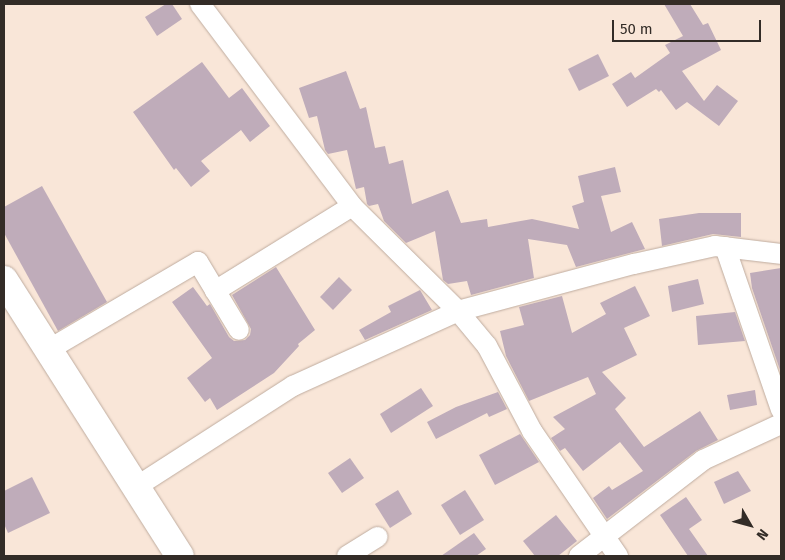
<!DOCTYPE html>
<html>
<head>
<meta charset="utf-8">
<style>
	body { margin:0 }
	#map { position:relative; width:785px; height:560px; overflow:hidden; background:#f9e6d8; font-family:"Fira Sans",sans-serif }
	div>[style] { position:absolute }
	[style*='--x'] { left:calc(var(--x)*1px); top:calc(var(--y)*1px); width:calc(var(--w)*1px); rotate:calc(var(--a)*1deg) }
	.building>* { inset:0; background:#bfacba }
	.roads { filter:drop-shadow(0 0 1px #bfac9f) drop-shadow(0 0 1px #bfac9f) }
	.minor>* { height:20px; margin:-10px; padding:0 10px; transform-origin:10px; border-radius:10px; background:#fff }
	.secondary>* { height:28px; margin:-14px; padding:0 14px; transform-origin:14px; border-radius:14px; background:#fff }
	span { translate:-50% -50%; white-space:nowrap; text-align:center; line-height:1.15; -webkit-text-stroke:4px #f9e6d8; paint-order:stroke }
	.frame { position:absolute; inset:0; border:5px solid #332c27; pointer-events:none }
	.north { position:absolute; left:725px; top:500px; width:50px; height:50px; -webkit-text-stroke:4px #f9e6d8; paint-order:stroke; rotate:128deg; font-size:14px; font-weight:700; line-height:20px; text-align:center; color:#332c27 }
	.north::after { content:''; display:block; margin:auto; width:18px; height:22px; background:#332c27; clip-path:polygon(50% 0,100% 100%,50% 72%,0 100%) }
	.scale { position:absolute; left:612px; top:20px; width:149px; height:22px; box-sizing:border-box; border:2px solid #332c27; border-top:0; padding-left:6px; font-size:15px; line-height:18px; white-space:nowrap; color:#332c27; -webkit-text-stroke:4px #f9e6d8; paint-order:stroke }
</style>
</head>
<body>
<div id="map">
	<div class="building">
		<div style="clip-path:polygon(166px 4px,172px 4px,182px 19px,157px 36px,145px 17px)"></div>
		<div style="clip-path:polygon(664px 4px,690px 4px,703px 25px,708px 23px,721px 50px,682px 71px,704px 101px,717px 85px,738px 101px,719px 126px,687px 102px,676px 110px,661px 90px,659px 92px,656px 89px,627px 107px,612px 84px,631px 72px,635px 78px,670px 53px,665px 45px,683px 36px)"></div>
		<div style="clip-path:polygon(598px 54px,609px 76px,579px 91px,568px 69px)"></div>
		<div style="clip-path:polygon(202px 62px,229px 98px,242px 88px,270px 126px,250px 142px,241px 130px,201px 161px,210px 171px,191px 187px,176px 168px,174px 170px,133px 112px)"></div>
		<div style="clip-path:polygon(346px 71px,360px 109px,366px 107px,375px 148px,385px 146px,389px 164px,403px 160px,412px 204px,448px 190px,461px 223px,487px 219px,488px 227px,532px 219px,579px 229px,572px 206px,584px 202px,578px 176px,615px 167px,621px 192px,601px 196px,611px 232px,632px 222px,645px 249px,576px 267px,567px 245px,528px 239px,534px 278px,471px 295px,467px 281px,448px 284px,443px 280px,435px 231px,406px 243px,384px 221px,378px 204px,369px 206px,367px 204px,364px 187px,356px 189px,347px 150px,328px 154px,325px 150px,317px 116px,309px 118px,299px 88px)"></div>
		<div style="clip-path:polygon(42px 186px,107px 302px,58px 331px,4px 233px,4px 207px)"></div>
		<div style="clip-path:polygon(699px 213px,741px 213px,741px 237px,713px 234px,662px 246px,659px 219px)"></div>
		<div style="clip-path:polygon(276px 267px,315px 330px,298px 344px,299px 346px,274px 373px,217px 410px,210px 398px,205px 402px,187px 378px,212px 358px,172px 302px,193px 287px,207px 306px,210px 304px,229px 337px,234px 341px,245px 340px,250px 335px,251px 329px,232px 295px)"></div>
		<div style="clip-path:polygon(781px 268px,781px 373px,752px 288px,750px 273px)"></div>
		<div style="clip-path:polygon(339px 277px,352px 290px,333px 310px,320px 297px)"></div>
		<div style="clip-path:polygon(698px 279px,704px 304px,672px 312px,668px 286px)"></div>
		<div style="clip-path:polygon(635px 286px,650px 316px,624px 328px,637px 355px,602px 372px,626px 398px,615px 409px,644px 447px,700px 411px,718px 440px,696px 451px,607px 519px,593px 498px,609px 486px,612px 490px,643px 471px,620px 442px,583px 471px,565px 448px,560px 451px,551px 438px,565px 429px,553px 417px,596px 394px,588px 377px,529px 401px,506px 356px,500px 331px,524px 325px,519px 307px,562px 296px,572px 333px,606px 314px,600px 303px)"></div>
		<div style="clip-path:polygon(420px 290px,432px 310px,365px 340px,359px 330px,391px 312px,388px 306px)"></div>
		<div style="clip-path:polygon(735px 312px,745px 341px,698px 345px,696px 316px)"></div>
		<div style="clip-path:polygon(421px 388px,433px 406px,391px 433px,380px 414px)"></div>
		<div style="clip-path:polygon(755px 390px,757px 405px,730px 410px,727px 395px)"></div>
		<div style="clip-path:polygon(498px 392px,507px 409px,489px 417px,487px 413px,436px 439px,427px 422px,456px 407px)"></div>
		<div style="clip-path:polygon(520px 434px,539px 462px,495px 485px,479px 455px)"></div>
		<div style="clip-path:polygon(350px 458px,364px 478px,342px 493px,328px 473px)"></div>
		<div style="clip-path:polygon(738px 471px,751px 491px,724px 504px,714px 482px)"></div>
		<div style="clip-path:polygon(32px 477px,50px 513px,8px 533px,4px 524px,4px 491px)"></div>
		<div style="clip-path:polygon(398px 490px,412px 514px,390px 528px,375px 504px)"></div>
		<div style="clip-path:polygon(465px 490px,484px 520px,460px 535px,441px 505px)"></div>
		<div style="clip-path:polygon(686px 497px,702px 520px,689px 529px,708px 556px,688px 556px,660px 515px)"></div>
		<div style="clip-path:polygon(556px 515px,577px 541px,558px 556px,535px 556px,523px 541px)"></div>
		<div style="clip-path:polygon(474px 533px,486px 549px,476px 556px,441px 556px)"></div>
	</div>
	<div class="roads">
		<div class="minor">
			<div style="--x:200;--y:4;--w:253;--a:53"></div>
			<div style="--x:352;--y:206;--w:149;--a:44.7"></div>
			<div style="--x:458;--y:311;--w:45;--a:50.4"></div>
			<div style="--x:487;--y:346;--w:96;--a:62.1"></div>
			<div style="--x:532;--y:431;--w:152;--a:55.5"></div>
			<div style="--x:725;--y:247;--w:172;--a:71"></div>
			<div style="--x:215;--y:291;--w:161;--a:-31.8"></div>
			<div style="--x:48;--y:350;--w:174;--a:-30.4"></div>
			<div style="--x:198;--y:262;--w:79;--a:58.9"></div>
			<div style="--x:136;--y:487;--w:187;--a:-32.8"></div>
			<div style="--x:293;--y:386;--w:181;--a:-24.4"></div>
			<div style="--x:458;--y:311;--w:182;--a:-15"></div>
			<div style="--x:634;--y:264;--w:83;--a:-12.5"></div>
			<div style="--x:715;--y:246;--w:66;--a:6.9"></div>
			<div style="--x:347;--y:556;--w:36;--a:-32"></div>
			<div style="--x:579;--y:556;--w:157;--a:-37.7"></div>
			<div style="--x:703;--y:460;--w:86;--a:-24.8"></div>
		</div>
		<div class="secondary">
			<div style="--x:4;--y:280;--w:327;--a:57.5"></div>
		</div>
	</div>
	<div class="frame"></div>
	<div class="north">N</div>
	<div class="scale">50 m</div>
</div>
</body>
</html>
